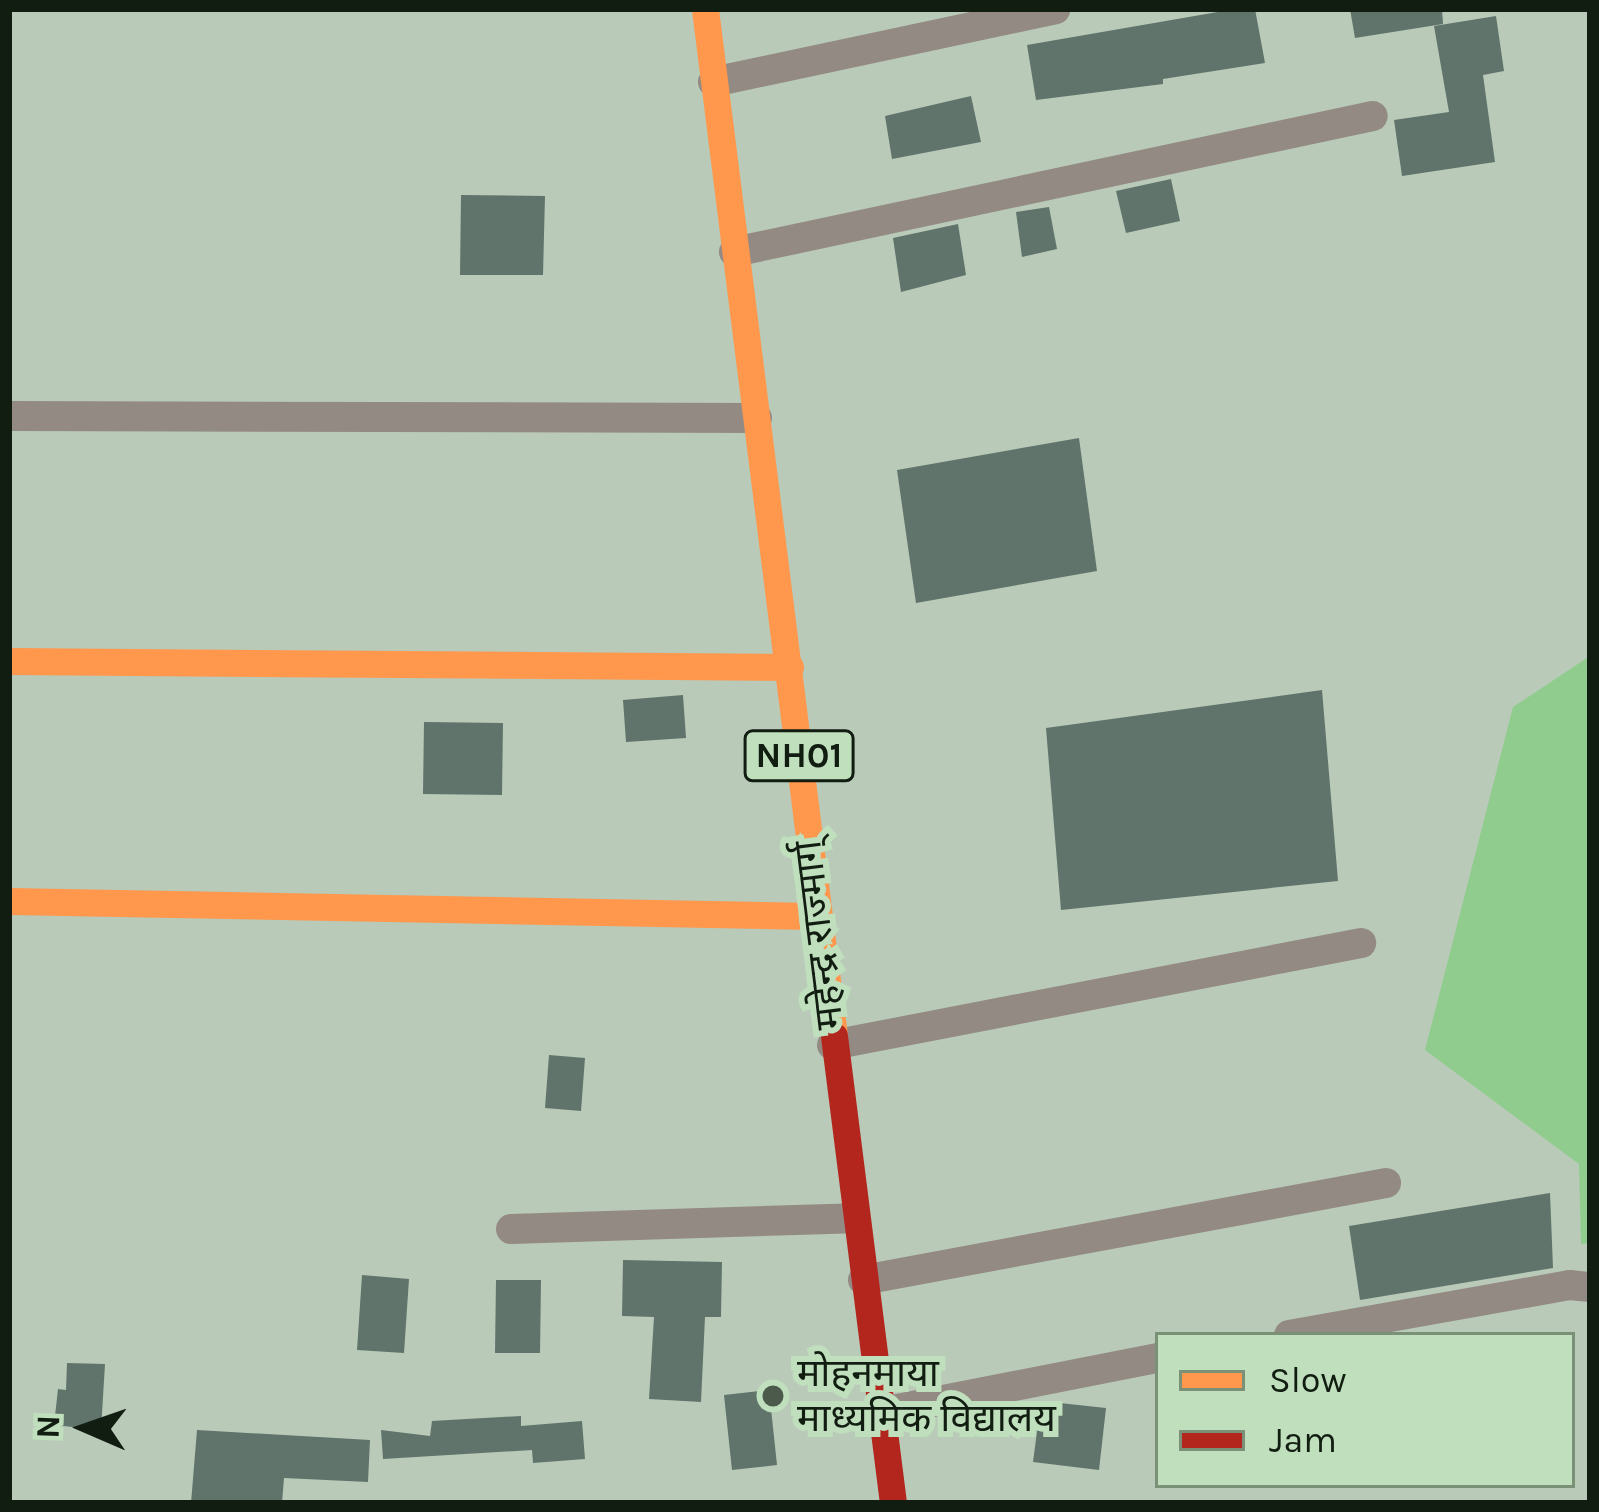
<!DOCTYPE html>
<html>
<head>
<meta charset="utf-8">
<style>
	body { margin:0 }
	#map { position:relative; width:1599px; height:1512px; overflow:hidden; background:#b9cab8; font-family:Karla,"Noto Sans Devanagari",sans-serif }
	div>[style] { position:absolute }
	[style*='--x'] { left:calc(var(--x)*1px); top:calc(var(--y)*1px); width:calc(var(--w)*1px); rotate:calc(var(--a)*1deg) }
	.green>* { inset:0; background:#8fcc8d }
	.building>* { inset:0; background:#60746c }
	.street>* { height:30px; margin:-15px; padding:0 15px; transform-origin:15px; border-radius:15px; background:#948a84 }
	.slow>* { height:27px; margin:-13.5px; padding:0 13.5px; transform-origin:13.5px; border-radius:13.5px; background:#ff974d }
	.jam>* { height:27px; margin:-13.5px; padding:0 13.5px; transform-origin:13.5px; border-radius:13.5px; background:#b3261e }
	.dots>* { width:33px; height:33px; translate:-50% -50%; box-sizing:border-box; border:6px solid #bfdfbd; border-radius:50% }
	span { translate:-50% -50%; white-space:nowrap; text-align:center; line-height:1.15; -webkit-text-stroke:12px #bfdfbd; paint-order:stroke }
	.shield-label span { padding:3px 9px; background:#bfdfbd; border:3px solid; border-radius:9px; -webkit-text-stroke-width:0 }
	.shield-label { font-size:36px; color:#121d11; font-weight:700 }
	.street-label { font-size:39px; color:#121d11 }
	.poi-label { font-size:39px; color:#121d11 }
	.left { translate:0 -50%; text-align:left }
	.frame { position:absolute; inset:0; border:12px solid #121d11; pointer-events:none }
	.legend { position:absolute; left:1155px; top:1332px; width:420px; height:156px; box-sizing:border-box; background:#bfdfbd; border:3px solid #7a9178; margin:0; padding:15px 21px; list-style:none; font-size:36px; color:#121d11 }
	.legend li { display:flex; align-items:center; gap:24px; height:60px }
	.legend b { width:60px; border:3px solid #7a9178 }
	.north { position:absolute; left:24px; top:1368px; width:120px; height:120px; -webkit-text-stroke:9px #bfdfbd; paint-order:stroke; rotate:272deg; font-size:33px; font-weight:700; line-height:48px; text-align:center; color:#121d11 }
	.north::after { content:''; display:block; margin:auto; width:42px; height:54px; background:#121d11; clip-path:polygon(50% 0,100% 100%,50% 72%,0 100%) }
</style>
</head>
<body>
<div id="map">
	<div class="green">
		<div style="clip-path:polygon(1590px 656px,1590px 1243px,1581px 1244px,1579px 1164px,1425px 1050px,1513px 707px)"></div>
	</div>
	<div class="building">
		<div style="clip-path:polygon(1235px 9px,1255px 9px,1265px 63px,1163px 79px,1163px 84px,1036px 100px,1027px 45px)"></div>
		<div style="clip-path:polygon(1350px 9px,1442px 9px,1443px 24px,1355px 38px)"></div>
		<div style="clip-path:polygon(1496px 16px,1504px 71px,1483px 75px,1495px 162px,1402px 176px,1394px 120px,1449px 112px,1434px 26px)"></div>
		<div style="clip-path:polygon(971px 96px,981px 142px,892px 159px,885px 116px)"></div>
		<div style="clip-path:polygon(1171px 179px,1180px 221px,1126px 233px,1116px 191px)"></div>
		<div style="clip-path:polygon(461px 195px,545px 196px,543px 275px,460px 275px)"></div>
		<div style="clip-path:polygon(1049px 207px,1057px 249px,1022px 257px,1016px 212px)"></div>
		<div style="clip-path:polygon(958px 224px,966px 275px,901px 292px,893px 238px)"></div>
		<div style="clip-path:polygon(1079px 438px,1097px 571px,916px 603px,897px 470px)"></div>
		<div style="clip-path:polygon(1322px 690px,1338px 881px,1061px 910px,1046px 728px)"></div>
		<div style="clip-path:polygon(683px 695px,686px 738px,626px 742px,623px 700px)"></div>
		<div style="clip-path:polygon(424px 722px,503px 723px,502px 795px,423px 794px)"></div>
		<div style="clip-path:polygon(549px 1055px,585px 1058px,581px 1111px,545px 1108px)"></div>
		<div style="clip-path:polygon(1550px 1193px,1553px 1268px,1360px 1300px,1349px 1226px)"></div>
		<div style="clip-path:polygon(623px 1260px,722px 1262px,721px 1317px,705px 1317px,701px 1402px,649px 1399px,654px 1317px,622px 1316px)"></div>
		<div style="clip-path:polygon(362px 1275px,409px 1279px,404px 1353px,357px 1350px)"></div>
		<div style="clip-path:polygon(496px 1280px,541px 1280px,540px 1353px,495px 1353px)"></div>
		<div style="clip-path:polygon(67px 1363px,105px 1364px,101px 1430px,54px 1425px,58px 1389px,66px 1390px)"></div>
		<div style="clip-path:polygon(769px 1390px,777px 1465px,732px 1470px,724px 1395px)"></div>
		<div style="clip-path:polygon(1041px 1401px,1106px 1408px,1099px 1470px,1033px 1462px)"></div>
		<div style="clip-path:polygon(521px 1416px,521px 1426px,582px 1421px,585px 1459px,533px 1463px,532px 1450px,383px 1459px,381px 1430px,430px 1436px,432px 1421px)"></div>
		<div style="clip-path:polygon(197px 1430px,370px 1440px,368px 1482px,284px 1478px,282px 1503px,191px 1503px)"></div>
	</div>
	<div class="street">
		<div style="--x:713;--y:82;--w:350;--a:-12"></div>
		<div style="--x:734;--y:252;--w:653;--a:-12.02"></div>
		<div style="--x:9;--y:416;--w:748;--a:0.15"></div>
		<div style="--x:832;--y:1045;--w:539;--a:-10.91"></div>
		<div style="--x:511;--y:1229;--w:343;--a:-1.8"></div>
		<div style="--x:863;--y:1280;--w:532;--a:-10.51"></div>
		<div style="--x:1289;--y:1335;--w:285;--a:-10.1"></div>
		<div style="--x:1570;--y:1285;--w:20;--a:6"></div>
		<div style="--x:882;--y:1412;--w:281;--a:-11.1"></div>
	</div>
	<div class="slow">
		<div style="--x:705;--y:9;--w:1035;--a:82.84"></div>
		<div style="--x:9;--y:661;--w:781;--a:0.44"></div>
		<div style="--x:9;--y:901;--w:806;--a:1.07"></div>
	</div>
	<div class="jam">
		<div style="--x:834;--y:1036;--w:471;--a:82.8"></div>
	</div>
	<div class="dots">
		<div style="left:773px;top:1396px;background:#4c5a4b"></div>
	</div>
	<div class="shield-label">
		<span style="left:799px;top:756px">NH01</span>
	</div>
	<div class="street-label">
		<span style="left:819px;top:935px;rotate:-97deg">महेन्द्र राज्मार्ग्</span>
	</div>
	<div class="poi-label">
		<span class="left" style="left:797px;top:1396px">मोहनमाया<br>माध्यमिक विद्यालय</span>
	</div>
	<div class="frame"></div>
	<ul class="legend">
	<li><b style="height:15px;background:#ff974d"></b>Slow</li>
	<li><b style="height:15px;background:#b3261e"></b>Jam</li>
	</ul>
	<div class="north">N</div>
</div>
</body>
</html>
